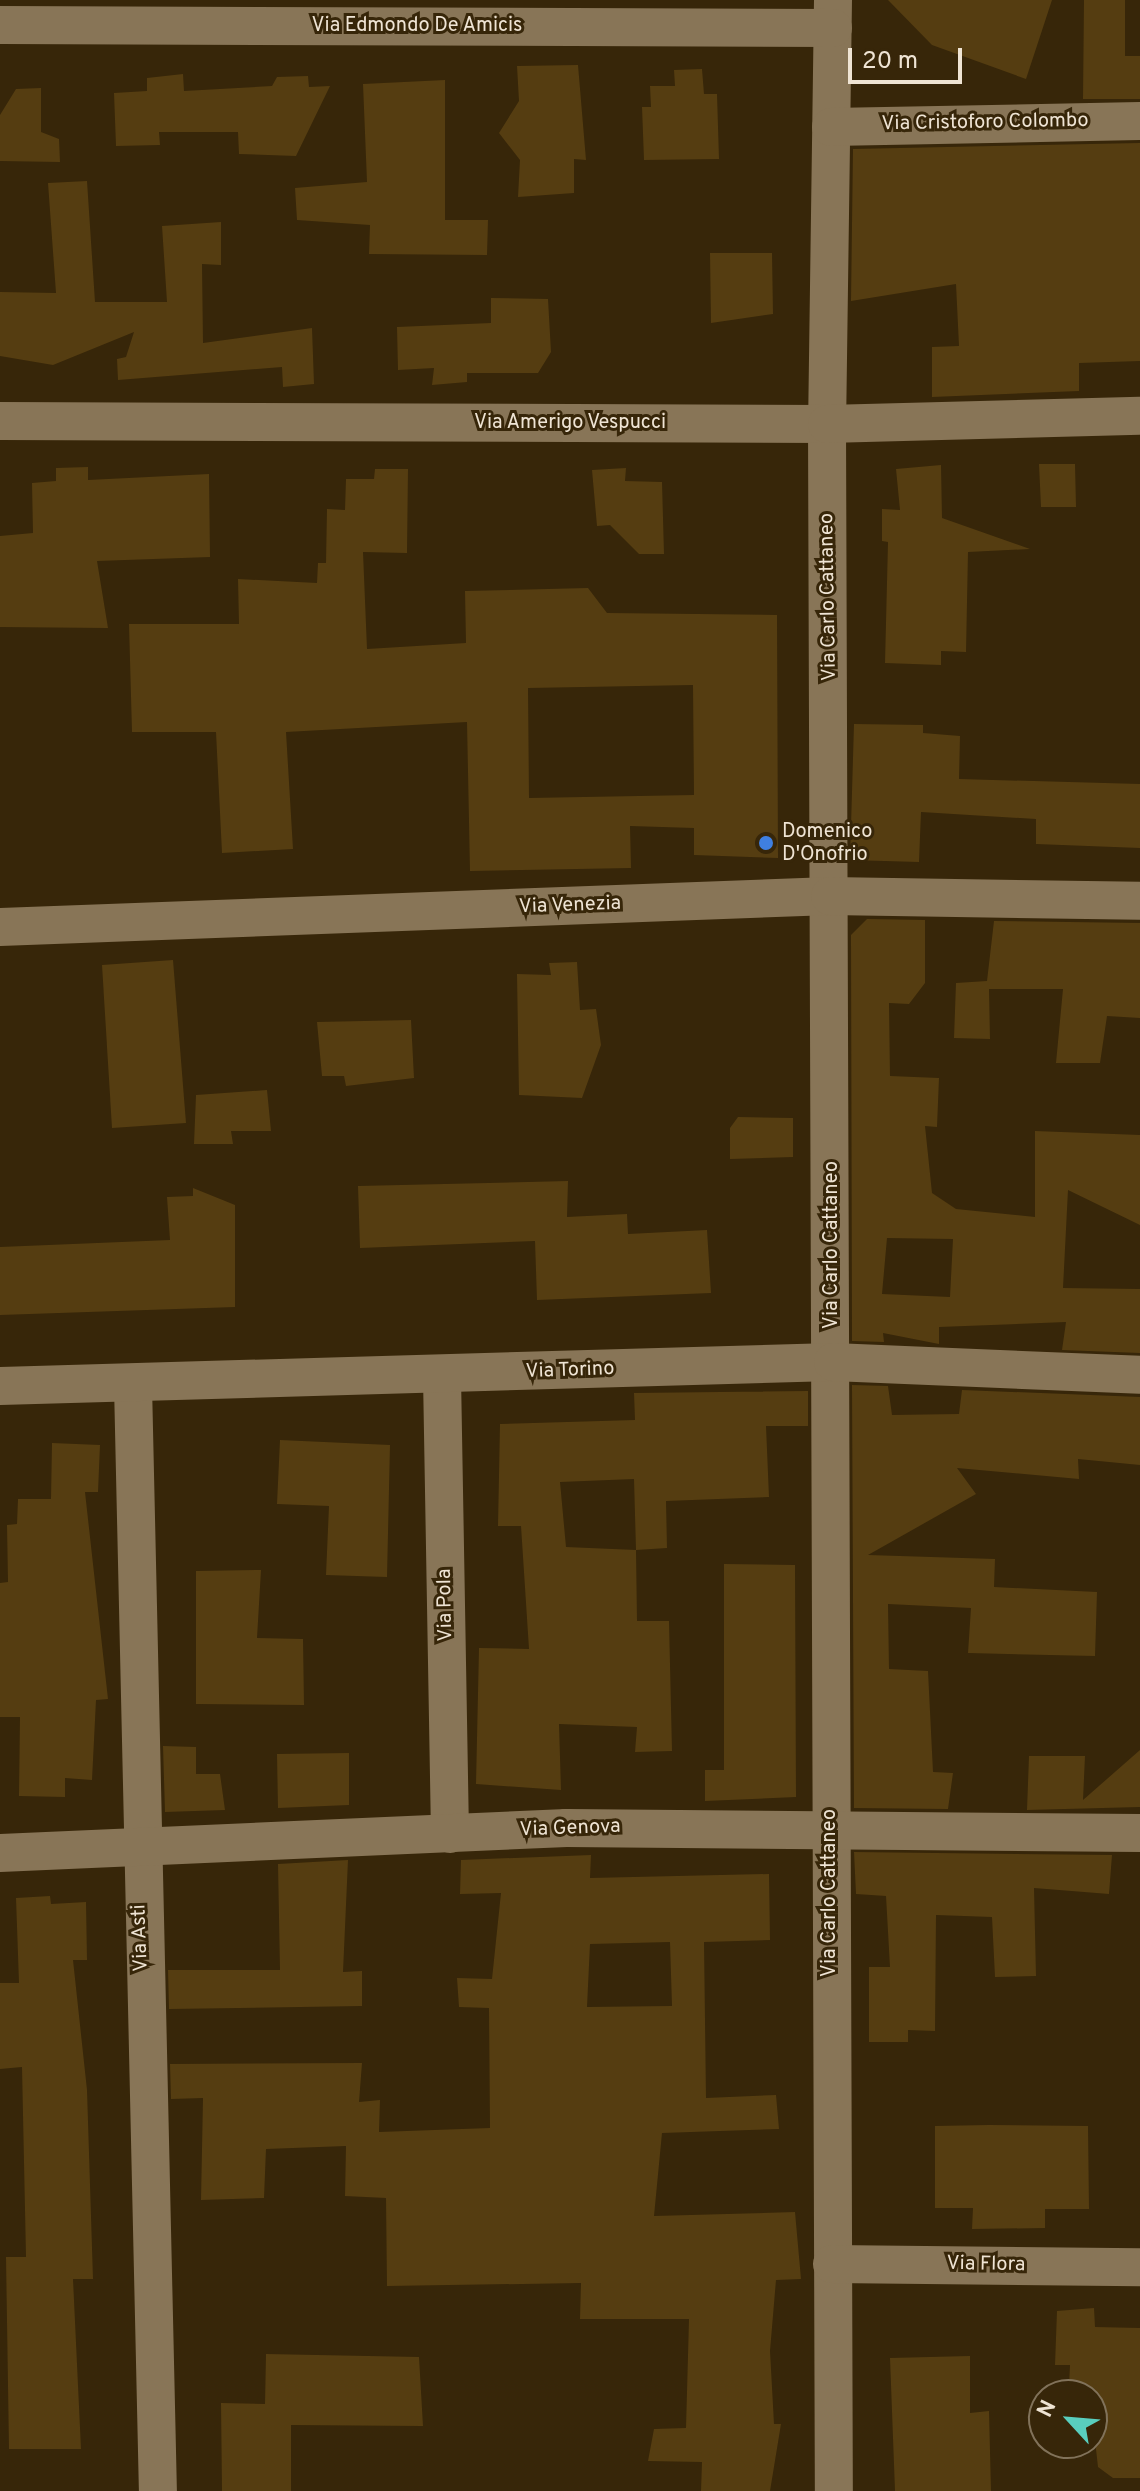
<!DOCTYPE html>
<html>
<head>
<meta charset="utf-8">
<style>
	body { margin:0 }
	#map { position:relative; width:1140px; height:2491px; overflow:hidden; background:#372609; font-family:Overpass,sans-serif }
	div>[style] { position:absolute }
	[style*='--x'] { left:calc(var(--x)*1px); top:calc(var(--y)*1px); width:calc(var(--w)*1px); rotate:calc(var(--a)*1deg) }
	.building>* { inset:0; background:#553d11 }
	.minor>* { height:38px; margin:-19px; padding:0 19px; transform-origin:19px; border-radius:19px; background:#887557 }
	.dots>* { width:22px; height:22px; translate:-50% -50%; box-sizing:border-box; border:4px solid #372609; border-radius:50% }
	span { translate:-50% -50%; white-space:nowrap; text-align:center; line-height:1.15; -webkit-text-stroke:6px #372609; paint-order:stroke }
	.street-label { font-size:20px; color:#efe4d4 }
	.poi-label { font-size:20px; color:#efe4d4 }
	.left { translate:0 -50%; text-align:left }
	.north { position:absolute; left:1028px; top:2379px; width:80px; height:80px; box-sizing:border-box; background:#372609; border:2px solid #81725a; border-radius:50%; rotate:296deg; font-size:22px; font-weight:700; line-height:32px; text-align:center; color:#efe4d4 }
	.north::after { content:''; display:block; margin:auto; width:28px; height:36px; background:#59cebe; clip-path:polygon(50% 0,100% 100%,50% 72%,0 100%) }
	.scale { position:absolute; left:848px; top:48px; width:114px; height:36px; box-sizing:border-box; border:4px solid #efe4d4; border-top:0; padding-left:10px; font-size:24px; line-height:28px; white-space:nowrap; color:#efe4d4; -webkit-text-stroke:6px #372609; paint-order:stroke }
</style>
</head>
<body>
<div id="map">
	<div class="building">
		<div style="clip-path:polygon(888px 0,1052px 0,1026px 79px,932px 45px)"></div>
		<div style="clip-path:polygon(1084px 0,1125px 0,1125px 56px,1140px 56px,1140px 99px,1083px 99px)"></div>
		<div style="clip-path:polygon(578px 65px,586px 160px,574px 159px,574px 193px,518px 197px,520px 160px,499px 133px,519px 101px,517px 66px)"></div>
		<div style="clip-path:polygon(702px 69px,704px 94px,717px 94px,719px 159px,644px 160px,642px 107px,651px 107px,650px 86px,675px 86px,674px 70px)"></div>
		<div style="clip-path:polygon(183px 74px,184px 91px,272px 86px,277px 77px,308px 76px,309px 87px,330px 86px,296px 156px,239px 154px,238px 132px,159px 132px,160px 145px,116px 146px,114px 93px,147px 91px,147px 78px)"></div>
		<div style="clip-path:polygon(445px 80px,445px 220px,488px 220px,487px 255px,369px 254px,370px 225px,297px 220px,295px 188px,367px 182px,363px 84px)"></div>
		<div style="clip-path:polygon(41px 88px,41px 132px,59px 139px,60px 162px,0 161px,0 115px,16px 89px)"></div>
		<div style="clip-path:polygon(1140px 143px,1140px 361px,1079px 363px,1079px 391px,932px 397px,932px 347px,959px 346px,956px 284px,851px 301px,853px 149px)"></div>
		<div style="clip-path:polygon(87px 181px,95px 302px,167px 302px,162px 226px,221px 222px,221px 265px,202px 264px,203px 343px,312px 328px,314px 384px,283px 387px,282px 367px,118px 380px,117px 359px,126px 357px,134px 332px,53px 365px,0 356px,0 292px,56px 293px,48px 183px)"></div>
		<div style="clip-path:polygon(710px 253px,772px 253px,773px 314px,711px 323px)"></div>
		<div style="clip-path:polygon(491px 298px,548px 299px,551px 352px,538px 373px,467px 373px,467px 382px,432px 385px,434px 368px,398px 370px,397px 327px,491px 323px)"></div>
		<div style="clip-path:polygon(1039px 464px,1075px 464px,1076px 507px,1041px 507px)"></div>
		<div style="clip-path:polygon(941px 465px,942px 518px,1030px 549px,968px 552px,966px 652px,941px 651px,941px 665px,885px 663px,888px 542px,882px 541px,882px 509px,900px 510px,896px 469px)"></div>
		<div style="clip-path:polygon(88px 467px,88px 480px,209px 474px,210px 557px,97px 561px,108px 628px,0 627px,0 536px,33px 533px,32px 483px,56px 481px,56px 468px)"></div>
		<div style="clip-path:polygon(626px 468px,625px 481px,662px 482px,664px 554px,639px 554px,610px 525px,597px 526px,592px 470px)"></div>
		<div style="clip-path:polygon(evenodd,375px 469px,408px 469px,407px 553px,363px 552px,367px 649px,466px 643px,465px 591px,588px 588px,607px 613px,777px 615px,778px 858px,694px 855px,694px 828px,630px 826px,631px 868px,470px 871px,467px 722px,286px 732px,293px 849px,222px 853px,216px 732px,132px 732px,129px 624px,239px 624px,238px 579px,317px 583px,318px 563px,326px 563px,327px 509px,345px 510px,346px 479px,374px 479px,375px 469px,693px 685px,694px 795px,529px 798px,528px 688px,693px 685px)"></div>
		<div style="clip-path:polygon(854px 724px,923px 725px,923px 733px,960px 736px,959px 779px,1140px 784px,1140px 848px,1036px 844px,1036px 819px,921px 812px,919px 862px,850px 860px)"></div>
		<div style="clip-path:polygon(evenodd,867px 919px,925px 920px,925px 983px,909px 1004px,889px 1003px,890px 1076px,939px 1078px,937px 1127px,925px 1126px,932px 1193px,956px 1209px,1035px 1217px,1035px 1131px,1140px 1135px,1140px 1225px,1068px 1190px,1063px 1288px,1140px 1289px,1140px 1353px,1062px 1350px,1066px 1322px,939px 1327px,939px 1344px,883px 1333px,884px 1342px,852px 1341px,851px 935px,867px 919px,887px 1238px,953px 1239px,950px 1297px,882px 1294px,887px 1238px)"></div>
		<div style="clip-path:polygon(994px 921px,1140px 923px,1140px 1018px,1107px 1016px,1100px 1063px,1056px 1063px,1063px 989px,989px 989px,990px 1039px,954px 1038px,956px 983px,987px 981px)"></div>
		<div style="clip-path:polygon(173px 960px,186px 1123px,112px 1128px,102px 965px)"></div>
		<div style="clip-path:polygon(577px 962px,580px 1010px,596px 1009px,601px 1045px,582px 1098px,519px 1095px,517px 974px,551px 975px,549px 963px)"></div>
		<div style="clip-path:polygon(411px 1020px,414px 1078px,346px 1086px,344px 1076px,322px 1076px,317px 1022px)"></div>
		<div style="clip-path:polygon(267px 1090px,271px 1131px,231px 1131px,233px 1144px,194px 1144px,196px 1095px)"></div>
		<div style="clip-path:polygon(738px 1117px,793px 1118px,793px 1157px,730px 1159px,730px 1128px)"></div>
		<div style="clip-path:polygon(568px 1181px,567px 1217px,627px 1214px,628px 1234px,707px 1230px,711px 1293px,537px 1300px,535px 1241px,360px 1248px,358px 1186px)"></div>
		<div style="clip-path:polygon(193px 1188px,235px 1205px,235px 1307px,0 1315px,0 1247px,170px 1240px,167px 1197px,193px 1196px)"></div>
		<div style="clip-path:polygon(852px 1385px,888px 1386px,892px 1415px,959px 1414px,962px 1390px,1140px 1397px,1140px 1465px,1078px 1459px,1079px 1479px,957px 1468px,976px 1494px,868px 1555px,995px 1559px,994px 1587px,1097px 1592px,1095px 1656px,968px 1653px,971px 1608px,888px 1604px,889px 1669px,928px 1671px,933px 1772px,953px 1773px,948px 1809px,854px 1808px)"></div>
		<div style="clip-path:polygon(evenodd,808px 1391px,808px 1426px,766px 1426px,769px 1497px,666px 1501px,667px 1548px,636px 1550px,637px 1621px,669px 1621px,672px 1751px,635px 1752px,637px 1727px,559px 1724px,561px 1790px,476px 1784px,479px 1648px,529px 1649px,521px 1526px,498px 1526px,500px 1424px,635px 1420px,634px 1393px,808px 1391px,634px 1479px,636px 1550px,566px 1547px,560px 1482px,634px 1479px)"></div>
		<div style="clip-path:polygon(280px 1440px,390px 1445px,387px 1577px,326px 1575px,329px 1506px,277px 1504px)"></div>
		<div style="clip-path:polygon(52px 1443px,100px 1445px,98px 1492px,85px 1492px,108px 1699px,96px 1700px,92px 1780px,65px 1778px,65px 1797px,19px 1796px,20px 1717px,0 1717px,0 1583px,8px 1582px,7px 1525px,17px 1524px,18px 1499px,51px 1499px)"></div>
		<div style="clip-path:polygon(724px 1564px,795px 1565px,796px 1797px,705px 1801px,705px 1770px,724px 1770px)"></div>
		<div style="clip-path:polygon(261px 1570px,257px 1638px,303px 1639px,304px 1705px,196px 1704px,196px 1571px)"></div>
		<div style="clip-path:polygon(163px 1746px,196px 1747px,196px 1774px,220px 1774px,225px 1810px,165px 1812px)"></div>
		<div style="clip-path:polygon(1140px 1750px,1140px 1807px,1027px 1810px,1029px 1756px,1085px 1756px,1083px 1800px)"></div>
		<div style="clip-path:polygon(349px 1753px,349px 1805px,278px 1808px,277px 1754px)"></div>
		<div style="clip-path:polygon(854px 1852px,1112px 1855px,1109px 1894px,1034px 1888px,1036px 1976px,995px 1977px,992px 1917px,936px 1915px,935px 2031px,908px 2030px,908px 2042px,869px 2042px,869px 1967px,890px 1967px,886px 1896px,856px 1894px)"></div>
		<div style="clip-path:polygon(evenodd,591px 1855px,590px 1878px,769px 1874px,770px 1940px,704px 1942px,706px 2098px,776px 2095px,779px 2129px,662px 2133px,654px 2216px,795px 2212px,801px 2279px,776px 2280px,770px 2351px,774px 2424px,781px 2424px,770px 2491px,701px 2491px,702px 2462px,648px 2461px,654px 2429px,686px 2428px,689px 2319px,580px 2319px,581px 2283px,387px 2286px,386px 2198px,345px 2196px,346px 2146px,266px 2149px,264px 2198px,201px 2200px,203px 2098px,171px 2099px,170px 2064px,362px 2063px,359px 2102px,380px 2100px,379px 2132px,490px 2128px,489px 2008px,459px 2007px,457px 1978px,492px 1979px,501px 1893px,460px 1894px,461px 1860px,591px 1855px,670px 1942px,672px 2006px,587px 2007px,590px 1944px,670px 1942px)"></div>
		<div style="clip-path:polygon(348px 1860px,343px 1972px,362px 1971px,362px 2006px,169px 2009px,168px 1970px,280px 1970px,278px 1864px)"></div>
		<div style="clip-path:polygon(50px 1896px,51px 1904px,86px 1902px,87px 1960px,73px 1960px,87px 2090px,93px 2279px,73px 2279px,81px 2449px,9px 2449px,6px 2257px,26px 2257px,22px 2067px,0 2069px,0 1983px,19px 1983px,16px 1898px)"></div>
		<div style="clip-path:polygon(989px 2125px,1088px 2126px,1089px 2209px,1045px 2209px,1045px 2228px,972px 2229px,973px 2208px,935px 2208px,935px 2126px)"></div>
		<div style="clip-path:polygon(1094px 2308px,1095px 2327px,1140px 2328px,1140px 2478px,1113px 2478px,1098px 2467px,1089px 2387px,1069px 2386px,1070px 2365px,1055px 2365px,1057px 2311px)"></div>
		<div style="clip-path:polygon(266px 2354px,419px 2357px,423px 2426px,291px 2425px,291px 2491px,222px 2491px,221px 2403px,265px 2404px)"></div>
		<div style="clip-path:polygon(970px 2356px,970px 2413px,989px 2411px,991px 2491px,895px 2491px,890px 2358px)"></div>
	</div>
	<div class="minor">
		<div style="--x:833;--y:0;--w:424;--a:90.8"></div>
		<div style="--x:827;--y:424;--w:2067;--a:89.81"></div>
		<div style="--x:0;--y:25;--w:833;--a:0.21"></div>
		<div style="--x:831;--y:127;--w:309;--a:-1.1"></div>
		<div style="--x:0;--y:421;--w:827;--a:0.21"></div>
		<div style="--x:827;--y:424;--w:313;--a:-1.5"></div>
		<div style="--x:0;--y:927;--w:831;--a:-2.14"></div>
		<div style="--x:830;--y:896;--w:310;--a:0.9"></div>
		<div style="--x:442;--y:1376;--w:458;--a:89"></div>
		<div style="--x:133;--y:1385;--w:1106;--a:88.71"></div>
		<div style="--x:0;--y:1386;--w:833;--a:-1.65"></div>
		<div style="--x:833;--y:1362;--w:307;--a:2.4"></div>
		<div style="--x:0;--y:1853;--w:567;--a:-2.53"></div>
		<div style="--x:566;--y:1828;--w:574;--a:0.5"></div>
		<div style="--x:832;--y:2264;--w:308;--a:0.6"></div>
	</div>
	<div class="dots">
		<div style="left:766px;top:843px;background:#3f7fe0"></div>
	</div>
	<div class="street-label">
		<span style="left:417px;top:26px">Via Edmondo De Amicis</span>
		<span style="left:985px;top:123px;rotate:-1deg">Via Cristoforo Colombo</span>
		<span style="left:570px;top:423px">Via Amerigo Vespucci</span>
		<span style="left:829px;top:597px;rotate:-91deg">Via Carlo Cattaneo</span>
		<span style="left:570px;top:906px;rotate:-2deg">Via Venezia</span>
		<span style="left:832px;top:1245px;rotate:-90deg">Via Carlo Cattaneo</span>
		<span style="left:570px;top:1371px;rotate:-2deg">Via Torino</span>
		<span style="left:446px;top:1605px;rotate:-91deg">Via Pola</span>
		<span style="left:570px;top:1829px;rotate:-2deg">Via Genova</span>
		<span style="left:830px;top:1893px;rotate:-90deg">Via Carlo Cattaneo</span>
		<span style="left:141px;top:1938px;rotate:-92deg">Via Asti</span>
		<span style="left:986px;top:2265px;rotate:1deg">Via Flora</span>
	</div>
	<div class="poi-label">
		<span class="left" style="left:782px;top:844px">Domenico<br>D'Onofrio</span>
	</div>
	<div class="north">N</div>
	<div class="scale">20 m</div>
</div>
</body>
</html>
